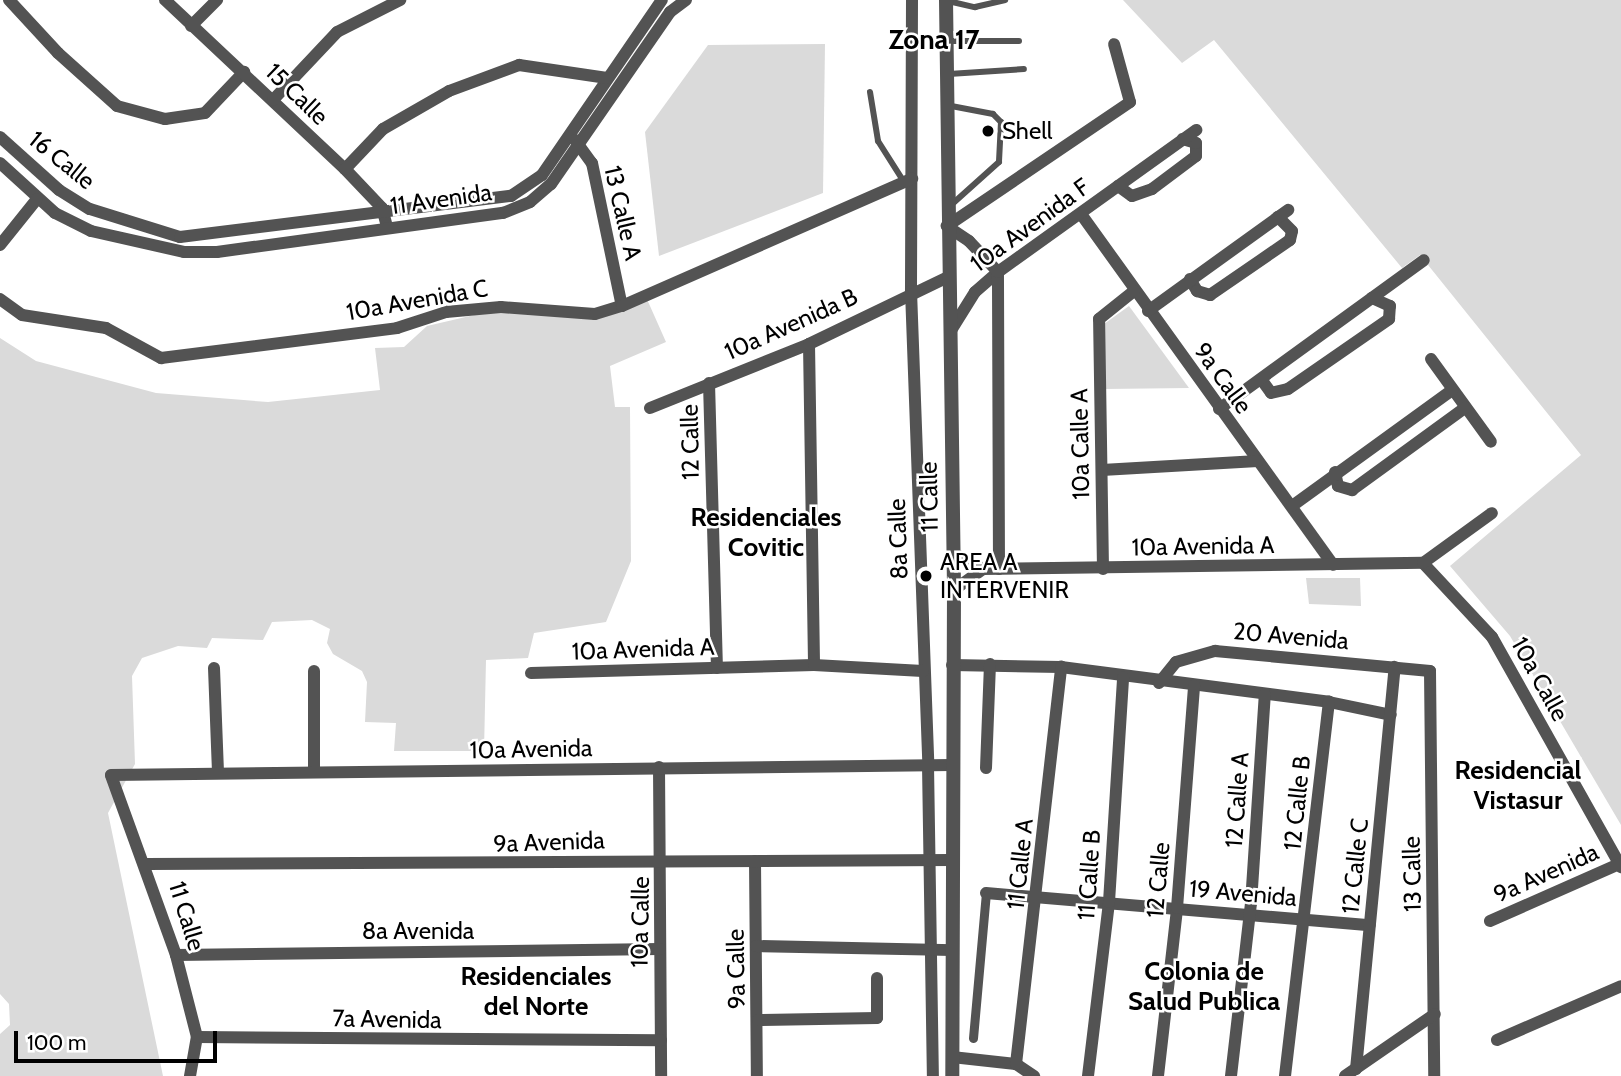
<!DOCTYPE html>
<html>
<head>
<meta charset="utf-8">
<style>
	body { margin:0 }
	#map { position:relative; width:1621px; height:1076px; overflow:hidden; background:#fff; font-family:Cabin,sans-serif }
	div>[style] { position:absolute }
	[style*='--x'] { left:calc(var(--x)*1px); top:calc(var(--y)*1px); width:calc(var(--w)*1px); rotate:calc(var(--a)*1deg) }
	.green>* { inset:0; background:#dadada }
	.service>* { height:6px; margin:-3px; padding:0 3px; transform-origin:3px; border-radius:3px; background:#535353 }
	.pedestrian>* { height:9px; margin:-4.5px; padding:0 4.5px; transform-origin:4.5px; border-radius:4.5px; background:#535353 }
	.minor>* { height:12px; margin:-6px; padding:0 6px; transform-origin:6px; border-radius:6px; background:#535353 }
	.tertiary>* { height:14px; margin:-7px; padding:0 7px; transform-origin:7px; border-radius:7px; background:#535353 }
	.dots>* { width:19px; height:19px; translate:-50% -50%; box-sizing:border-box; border:4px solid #fff; border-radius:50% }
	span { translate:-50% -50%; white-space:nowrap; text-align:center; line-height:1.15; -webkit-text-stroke:5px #fff; paint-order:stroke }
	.street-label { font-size:24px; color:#000 }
	.poi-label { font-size:24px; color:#000 }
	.left { translate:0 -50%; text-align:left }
	.neighbourhood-label { font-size:26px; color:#000; font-weight:700 }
	.quarter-label { font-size:28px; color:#000; font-weight:700 }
	.scale { position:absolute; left:14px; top:1031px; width:203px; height:32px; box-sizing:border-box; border:4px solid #000; border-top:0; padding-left:9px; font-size:21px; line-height:24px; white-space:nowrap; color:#000; -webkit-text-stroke:5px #fff; paint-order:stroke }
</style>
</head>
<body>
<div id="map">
	<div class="green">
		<div style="clip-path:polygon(1123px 0,1621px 0,1621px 825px,1510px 636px,1450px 566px,1581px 455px,1420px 255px,1402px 268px,1214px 40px,1182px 63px)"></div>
		<div style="clip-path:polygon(825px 44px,823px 193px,659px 256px,645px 132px,708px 45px)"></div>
		<div style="clip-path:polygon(646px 297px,666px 342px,610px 366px,615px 407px,630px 407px,631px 561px,606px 622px,534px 633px,528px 658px,486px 660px,484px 751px,394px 751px,396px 723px,365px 722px,367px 682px,362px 671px,333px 654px,327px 643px,330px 629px,312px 620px,272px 622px,263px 640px,212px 638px,207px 648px,178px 646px,142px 658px,132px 676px,135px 764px,108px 813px,163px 1076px,0 1076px,0 1034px,10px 1025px,9px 1004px,0 994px,0 338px,36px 361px,156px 393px,268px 402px,380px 390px,375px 348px,404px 347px,427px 326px,500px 309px,613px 312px)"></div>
		<div style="clip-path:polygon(1129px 306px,1189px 388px,1105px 389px,1104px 324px)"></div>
		<div style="clip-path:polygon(1306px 578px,1360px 578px,1361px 606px,1309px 604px)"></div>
	</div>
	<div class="service">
		<div style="--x:948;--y:1;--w:28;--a:13"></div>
		<div style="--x:975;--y:7;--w:31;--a:-13"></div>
		<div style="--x:948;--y:41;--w:71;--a:0"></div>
		<div style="--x:949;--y:74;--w:75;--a:-3.8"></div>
		<div style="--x:870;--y:92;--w:50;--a:80.7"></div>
		<div style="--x:878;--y:141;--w:49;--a:57.6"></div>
		<div style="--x:946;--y:105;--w:48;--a:10.8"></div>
		<div style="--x:993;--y:114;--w:11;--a:45"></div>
		<div style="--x:1001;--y:122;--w:40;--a:92.9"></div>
		<div style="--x:999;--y:162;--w:64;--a:138.1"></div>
	</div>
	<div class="pedestrian">
		<div style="--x:973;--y:1038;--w:146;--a:-84.9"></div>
	</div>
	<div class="minor">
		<div style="--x:9;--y:0;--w:72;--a:47.2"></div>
		<div style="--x:58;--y:53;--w:79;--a:41.9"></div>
		<div style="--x:117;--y:106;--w:50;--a:15.2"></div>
		<div style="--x:165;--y:119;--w:40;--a:-8.5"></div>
		<div style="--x:205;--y:113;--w:57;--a:-46.4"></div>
		<div style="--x:165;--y:0;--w:247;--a:43.2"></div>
		<div style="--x:345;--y:169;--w:54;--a:46.5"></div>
		<div style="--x:382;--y:208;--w:20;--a:75"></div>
		<div style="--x:912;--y:0;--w:291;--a:90.2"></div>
		<div style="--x:911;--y:291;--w:474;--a:87.9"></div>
		<div style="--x:928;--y:765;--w:311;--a:89.1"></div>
		<div style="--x:191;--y:26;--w:37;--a:-45"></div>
		<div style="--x:273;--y:100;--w:93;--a:-46.7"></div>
		<div style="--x:337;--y:32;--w:71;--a:-26.9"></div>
		<div style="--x:0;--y:137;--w:79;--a:41.9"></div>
		<div style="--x:59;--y:190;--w:36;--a:32"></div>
		<div style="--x:90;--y:209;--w:94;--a:17.3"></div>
		<div style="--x:180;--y:237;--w:334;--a:-7.1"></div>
		<div style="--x:511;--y:196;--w:37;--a:-34"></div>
		<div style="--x:542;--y:175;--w:212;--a:-55.6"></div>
		<div style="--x:575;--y:140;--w:29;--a:54"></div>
		<div style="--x:592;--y:163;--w:146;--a:78.2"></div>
		<div style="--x:0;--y:163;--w:74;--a:42.3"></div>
		<div style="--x:55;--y:213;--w:40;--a:26.6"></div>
		<div style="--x:91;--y:231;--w:95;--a:12.7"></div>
		<div style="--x:184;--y:252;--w:33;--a:0"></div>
		<div style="--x:217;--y:252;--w:289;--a:-7.8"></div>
		<div style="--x:503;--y:213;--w:29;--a:-22"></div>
		<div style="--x:530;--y:202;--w:28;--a:-41"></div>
		<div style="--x:551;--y:184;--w:209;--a:-55.3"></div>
		<div style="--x:670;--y:12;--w:20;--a:-37"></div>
		<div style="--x:345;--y:169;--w:55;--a:-46.5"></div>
		<div style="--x:383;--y:129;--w:76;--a:-29.9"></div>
		<div style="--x:449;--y:91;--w:75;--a:-20.4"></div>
		<div style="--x:519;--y:65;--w:89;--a:8.4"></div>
		<div style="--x:1118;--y:186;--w:17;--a:36"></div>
		<div style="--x:1132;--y:196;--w:21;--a:-19"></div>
		<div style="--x:1152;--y:189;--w:55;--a:-36.9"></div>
		<div style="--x:1196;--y:156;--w:13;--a:-90"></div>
		<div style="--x:1196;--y:143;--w:14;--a:-163"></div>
		<div style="--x:1081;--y:214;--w:432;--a:54.3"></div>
		<div style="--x:0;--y:245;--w:59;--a:-51.2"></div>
		<div style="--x:1190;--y:279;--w:14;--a:60"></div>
		<div style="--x:1197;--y:291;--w:14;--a:17"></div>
		<div style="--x:1210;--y:295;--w:97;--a:-34.5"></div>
		<div style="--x:1290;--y:240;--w:9;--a:-77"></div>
		<div style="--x:1292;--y:231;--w:20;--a:-135"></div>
		<div style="--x:0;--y:299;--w:27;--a:36"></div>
		<div style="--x:22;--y:315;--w:85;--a:8.8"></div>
		<div style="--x:106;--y:328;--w:63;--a:28.6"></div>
		<div style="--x:161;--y:358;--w:238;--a:-7.2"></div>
		<div style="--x:397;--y:328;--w:52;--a:-18.1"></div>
		<div style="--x:446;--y:312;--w:55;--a:-5.2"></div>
		<div style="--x:501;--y:307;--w:94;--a:4.3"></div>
		<div style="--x:595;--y:314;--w:28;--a:-17"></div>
		<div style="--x:622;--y:306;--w:317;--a:-23.7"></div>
		<div style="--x:1148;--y:311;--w:173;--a:-35.8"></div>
		<div style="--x:950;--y:332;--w:47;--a:-58"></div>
		<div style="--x:975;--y:292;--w:30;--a:-41"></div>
		<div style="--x:998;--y:272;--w:244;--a:-35.6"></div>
		<div style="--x:809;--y:344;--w:321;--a:89.1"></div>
		<div style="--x:1431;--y:359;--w:102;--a:54.1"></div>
		<div style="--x:1261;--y:379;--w:17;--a:54"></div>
		<div style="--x:1271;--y:393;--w:17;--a:-13"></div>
		<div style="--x:1288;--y:389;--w:123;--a:-34.7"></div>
		<div style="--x:1389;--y:319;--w:13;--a:-86"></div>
		<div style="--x:1390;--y:306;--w:20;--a:-156"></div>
		<div style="--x:709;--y:383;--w:285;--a:88.4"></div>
		<div style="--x:650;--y:408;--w:171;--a:-21.9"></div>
		<div style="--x:809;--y:344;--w:154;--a:-25.7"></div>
		<div style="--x:1219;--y:409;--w:253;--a:-36"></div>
		<div style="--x:1102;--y:470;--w:156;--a:-3.3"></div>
		<div style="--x:1335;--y:472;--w:14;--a:78"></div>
		<div style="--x:1338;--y:486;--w:15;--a:16"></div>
		<div style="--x:1352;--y:490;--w:140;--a:-36"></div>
		<div style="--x:1292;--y:506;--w:198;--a:-35.9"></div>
		<div style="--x:953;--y:553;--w:34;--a:28"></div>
		<div style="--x:983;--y:569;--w:440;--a:-0.8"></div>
		<div style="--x:1423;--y:563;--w:101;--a:47"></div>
		<div style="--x:1492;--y:637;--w:264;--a:60.7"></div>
		<div style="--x:1423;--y:563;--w:85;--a:-35.9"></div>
		<div style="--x:999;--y:569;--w:297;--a:-90.2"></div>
		<div style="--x:998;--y:272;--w:42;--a:-133.1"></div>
		<div style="--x:969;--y:241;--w:27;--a:-146"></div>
		<div style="--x:947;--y:226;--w:221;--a:-34.1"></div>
		<div style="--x:1130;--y:102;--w:60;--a:-105.4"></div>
		<div style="--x:1103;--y:569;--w:250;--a:-90.9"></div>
		<div style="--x:1099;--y:319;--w:45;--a:-38.7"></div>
		<div style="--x:954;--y:590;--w:36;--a:-36"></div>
		<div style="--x:952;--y:665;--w:109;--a:1.1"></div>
		<div style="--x:1061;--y:667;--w:270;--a:7.4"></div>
		<div style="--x:1329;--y:702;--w:63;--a:11.8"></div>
		<div style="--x:214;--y:668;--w:103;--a:87.8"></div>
		<div style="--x:314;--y:671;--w:99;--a:90"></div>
		<div style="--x:531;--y:673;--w:283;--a:-1.6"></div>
		<div style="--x:814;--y:665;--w:109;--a:3.2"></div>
		<div style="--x:1159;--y:683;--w:27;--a:-51"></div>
		<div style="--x:1176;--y:662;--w:41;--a:-15.8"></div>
		<div style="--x:1215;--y:651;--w:216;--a:5.3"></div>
		<div style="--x:1430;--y:671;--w:405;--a:89.4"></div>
		<div style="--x:659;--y:767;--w:309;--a:89.6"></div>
		<div style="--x:986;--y:768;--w:104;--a:-87.8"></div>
		<div style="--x:755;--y:861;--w:215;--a:89.5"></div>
		<div style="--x:147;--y:864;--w:805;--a:-0.28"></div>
		<div style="--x:986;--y:893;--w:385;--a:4.8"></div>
		<div style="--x:1490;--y:921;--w:141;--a:-23.8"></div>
		<div style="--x:756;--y:946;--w:197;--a:1.2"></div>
		<div style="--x:176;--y:955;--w:484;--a:-0.7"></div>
		<div style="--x:758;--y:1020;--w:119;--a:-1"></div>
		<div style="--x:877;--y:1018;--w:40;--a:-90"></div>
		<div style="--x:197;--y:1037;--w:464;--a:0.4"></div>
		<div style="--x:1497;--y:1040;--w:135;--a:-23.5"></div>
		<div style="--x:952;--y:1057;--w:64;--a:6.2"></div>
		<div style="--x:1016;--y:1064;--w:22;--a:34"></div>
		<div style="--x:1016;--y:1064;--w:400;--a:-83.5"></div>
		<div style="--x:1356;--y:1069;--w:404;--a:-84.5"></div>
		<div style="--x:190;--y:1076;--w:40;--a:-80"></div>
		<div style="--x:197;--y:1037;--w:85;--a:-104.4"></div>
		<div style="--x:176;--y:955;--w:191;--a:-109.9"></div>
		<div style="--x:111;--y:775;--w:841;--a:-0.68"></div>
		<div style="--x:1088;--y:1076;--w:175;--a:-83.1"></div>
		<div style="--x:1109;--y:902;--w:225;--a:-86.4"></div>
		<div style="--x:1158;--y:1076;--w:169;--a:-83.5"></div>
		<div style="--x:1177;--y:908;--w:223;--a:-85.6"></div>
		<div style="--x:1231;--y:1076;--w:174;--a:-83.4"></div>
		<div style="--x:1251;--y:903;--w:209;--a:-86.2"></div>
		<div style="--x:1285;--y:1076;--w:377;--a:-83.3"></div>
		<div style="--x:1345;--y:1076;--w:109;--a:-34.6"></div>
	</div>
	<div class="tertiary">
		<div style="--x:946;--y:0;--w:590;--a:89.22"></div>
		<div style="--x:954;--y:590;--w:486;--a:90.2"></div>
	</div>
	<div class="dots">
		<div style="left:988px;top:131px;background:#000"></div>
		<div style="left:926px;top:576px;background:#000"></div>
	</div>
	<div class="street-label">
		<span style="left:297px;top:94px;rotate:44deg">15 Calle</span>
		<span style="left:62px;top:160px;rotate:39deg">16 Calle</span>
		<span style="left:441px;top:199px;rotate:-8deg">11 Avenida</span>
		<span style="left:623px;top:213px;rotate:77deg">13 Calle A</span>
		<span style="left:1030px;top:225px;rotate:-36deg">10a Avenida F</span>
		<span style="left:417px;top:300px;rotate:-10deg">10a Avenida C</span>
		<span style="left:791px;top:324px;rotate:-24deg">10a Avenida B</span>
		<span style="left:1223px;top:378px;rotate:54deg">9a Calle</span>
		<span style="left:690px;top:442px;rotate:-91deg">12 Calle</span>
		<span style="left:1080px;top:444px;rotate:-91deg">10a Calle A</span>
		<span style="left:929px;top:497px;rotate:-91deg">11 Calle</span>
		<span style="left:898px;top:539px;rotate:-92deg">8a Calle</span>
		<span style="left:1203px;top:546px;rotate:-1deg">10a Avenida A</span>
		<span style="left:1291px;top:636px;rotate:5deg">20 Avenida</span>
		<span style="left:643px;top:649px;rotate:-2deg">10a Avenida A</span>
		<span style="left:1540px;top:679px;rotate:61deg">10a Calle</span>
		<span style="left:531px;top:749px;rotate:-1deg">10a Avenida</span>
		<span style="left:1237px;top:800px;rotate:-86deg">12 Calle A</span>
		<span style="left:1297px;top:803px;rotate:-84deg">12 Calle B</span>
		<span style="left:549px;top:842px;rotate:-2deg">9a Avenida</span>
		<span style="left:1020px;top:864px;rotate:-84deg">11 Calle A</span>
		<span style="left:1355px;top:866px;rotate:-84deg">12 Calle C</span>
		<span style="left:1546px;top:873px;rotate:-24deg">9a Avenida</span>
		<span style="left:1412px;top:874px;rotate:-91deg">13 Calle</span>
		<span style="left:1089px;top:875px;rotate:-86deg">11 Calle B</span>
		<span style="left:1158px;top:880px;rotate:-85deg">12 Calle</span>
		<span style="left:1243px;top:893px;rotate:5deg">19 Avenida</span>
		<span style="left:187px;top:916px;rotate:73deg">11 Calle</span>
		<span style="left:640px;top:922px;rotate:-89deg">10a Calle</span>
		<span style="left:418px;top:931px">8a Avenida</span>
		<span style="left:736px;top:969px;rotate:-91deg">9a Calle</span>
		<span style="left:387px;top:1019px;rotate:1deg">7a Avenida</span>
	</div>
	<div class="poi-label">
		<span class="left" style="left:1002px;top:131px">Shell</span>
		<span class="left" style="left:940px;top:576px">AREA A<br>INTERVENIR</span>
	</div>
	<div class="neighbourhood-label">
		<span style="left:766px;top:533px">Residenciales<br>Covitic</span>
		<span style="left:1518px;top:786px">Residencial<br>Vistasur</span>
		<span style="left:1204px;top:987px">Colonia de<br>Salud Publica</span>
		<span style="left:536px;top:992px">Residenciales<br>del Norte</span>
	</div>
	<div class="quarter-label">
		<span style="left:934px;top:39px">Zona 17</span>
	</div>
	<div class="scale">100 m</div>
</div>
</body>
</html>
